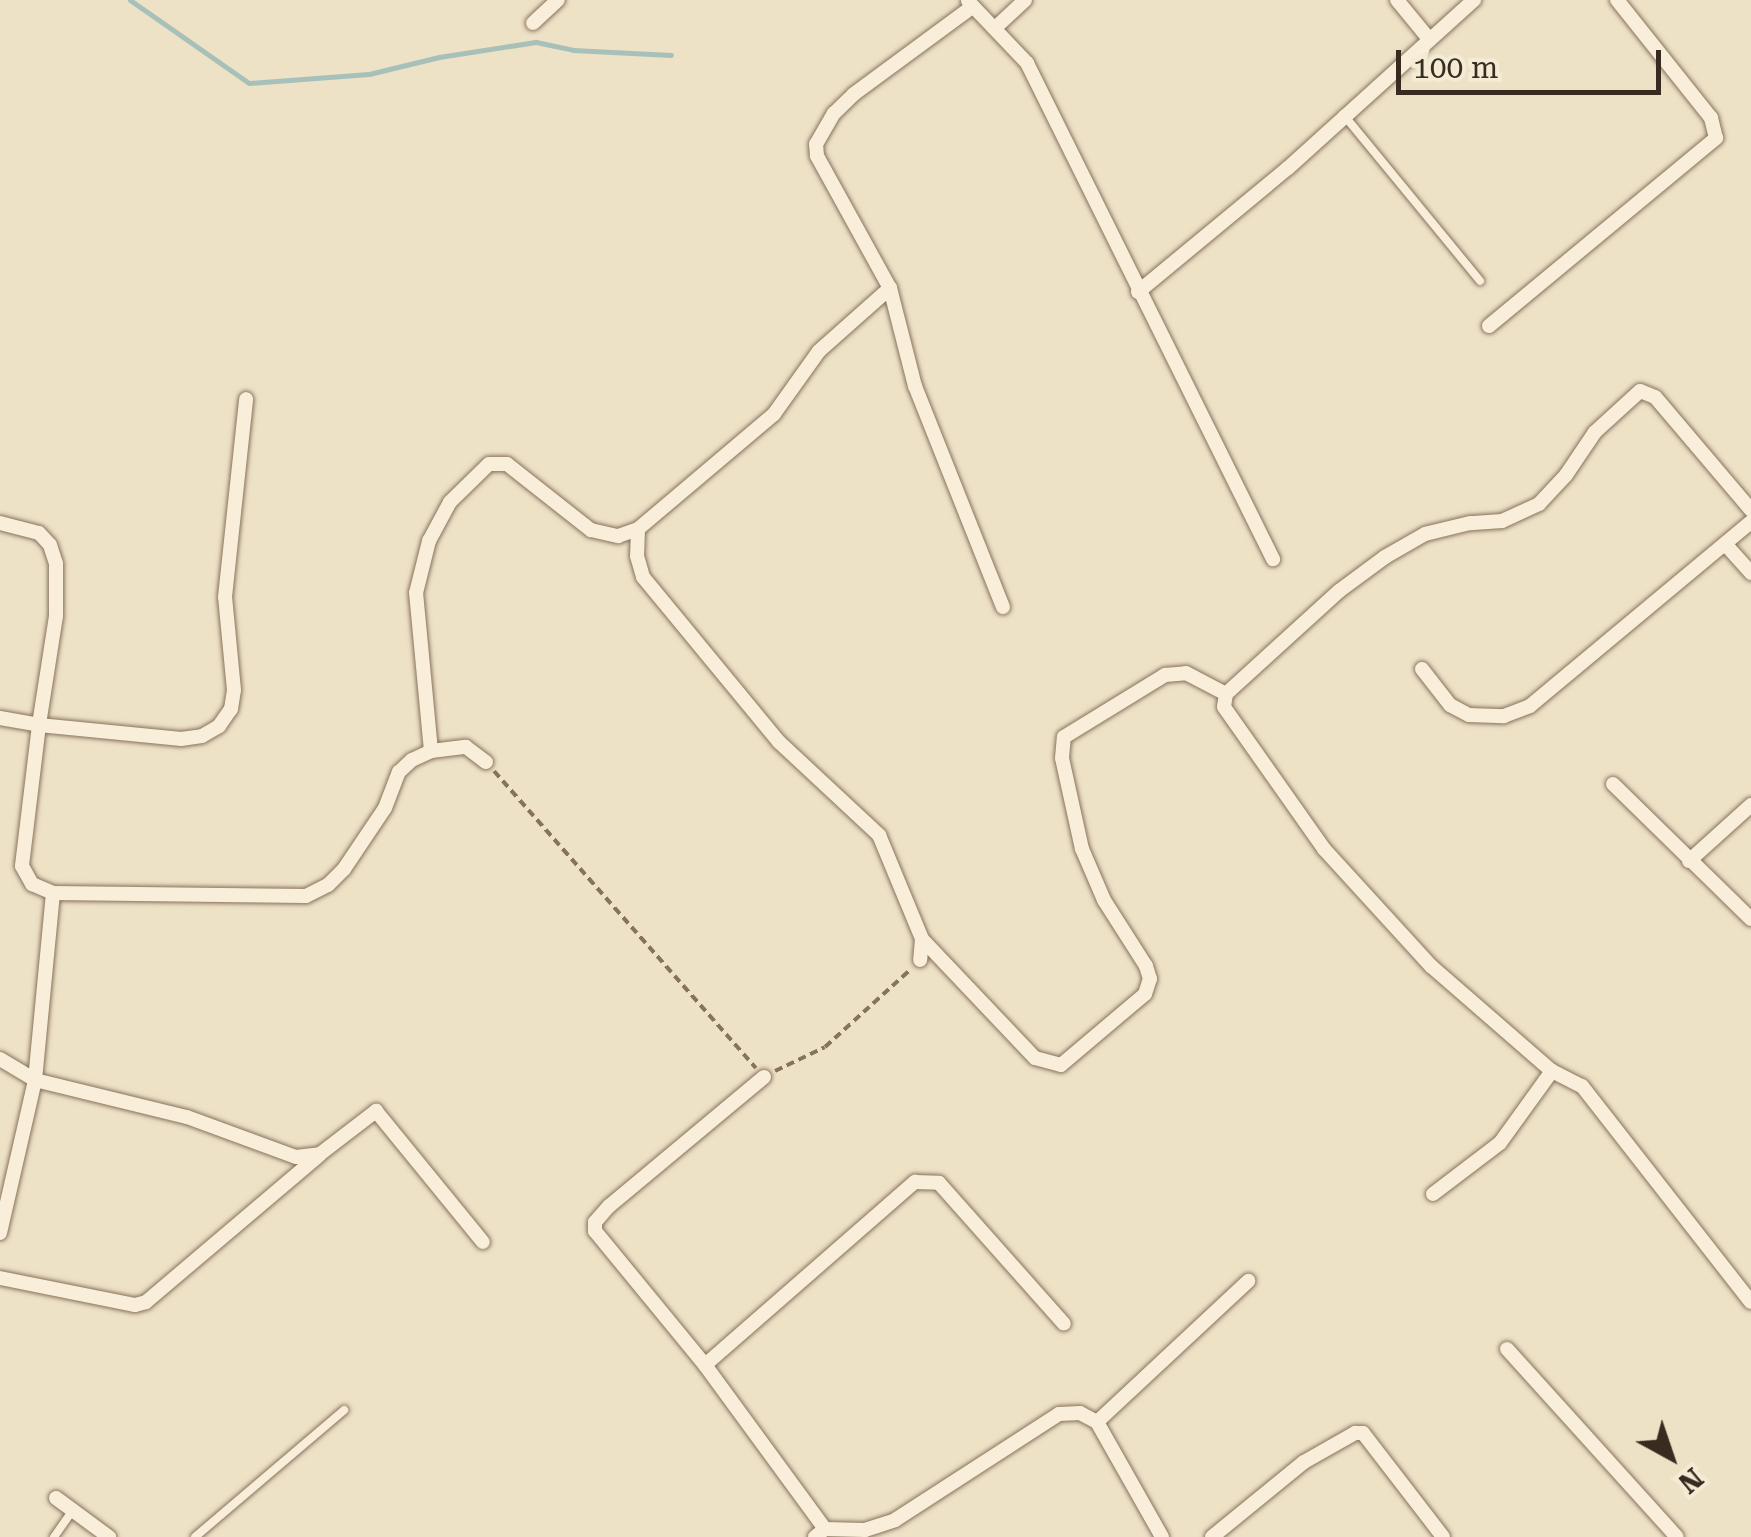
<!DOCTYPE html>
<html>
<head>
<meta charset="utf-8">
<style>
	body { margin:0 }
	#map { position:relative; width:1751px; height:1537px; overflow:hidden; background:#ede1c6; font-family:"Roboto Serif",serif }
	div>[style] { position:absolute }
	[style*='--x'] { left:calc(var(--x)*1px); top:calc(var(--y)*1px); width:calc(var(--w)*1px); rotate:calc(var(--a)*1deg) }
	.stream>* { height:5px; margin:-2.5px; padding:0 2.5px; transform-origin:2.5px; border-radius:2.5px; background:#a7c0b9 }
	.path>* { height:4px; margin-top:-2px; transform-origin:0; background:repeating-linear-gradient(90deg,#87735c 0 8px,transparent 0 13px) }
	.roads { filter:drop-shadow(0 0 2px #87735c) drop-shadow(0 0 2px #87735c) }
	.service>* { height:8px; margin:-4px; padding:0 4px; transform-origin:4px; border-radius:4px; background:#f8eed9 }
	.minor>* { height:14px; margin:-7px; padding:0 7px; transform-origin:7px; border-radius:7px; background:#f8eed9 }
	span { translate:-50% -50%; white-space:nowrap; text-align:center; line-height:1.15; -webkit-text-stroke:10px #f4ebd5; paint-order:stroke }
	.north { position:absolute; left:1621px; top:1407px; width:100px; height:100px; -webkit-text-stroke:8px #f4ebd5; paint-order:stroke; rotate:140deg; font-size:28px; font-weight:700; line-height:40px; text-align:center; color:#382b1f }
	.north::after { content:''; display:block; margin:auto; width:35px; height:45px; background:#382b1f; clip-path:polygon(50% 0,100% 100%,50% 72%,0 100%) }
	.scale { position:absolute; left:1396px; top:50px; width:265px; height:45px; box-sizing:border-box; border:5px solid #382b1f; border-top:0; padding-left:12px; font-size:30px; line-height:35px; white-space:nowrap; color:#382b1f; -webkit-text-stroke:8px #f4ebd5; paint-order:stroke }
</style>
</head>
<body>
<div id="map">
	<div class="stream">
		<div style="--x:130;--y:0;--w:145;--a:34.9"></div>
		<div style="--x:249;--y:83;--w:120;--a:-4.3"></div>
		<div style="--x:369;--y:74;--w:72;--a:-13.7"></div>
		<div style="--x:439;--y:57;--w:98;--a:-8.8"></div>
		<div style="--x:536;--y:42;--w:38;--a:12"></div>
		<div style="--x:573;--y:50;--w:98;--a:2.9"></div>
	</div>
	<div class="path">
		<div style="--x:494;--y:771;--w:396;--a:48.6"></div>
		<div style="--x:775;--y:1071;--w:55;--a:-25.6"></div>
		<div style="--x:825;--y:1047;--w:115;--a:-42.2"></div>
	</div>
	<div class="roads">
		<div class="service">
			<div style="--x:1343;--y:114;--w:216;--a:50.6"></div>
			<div style="--x:54;--y:1537;--w:33;--a:-55"></div>
			<div style="--x:195;--y:1537;--w:196;--a:-40.4"></div>
		</div>
		<div class="minor">
			<div style="--x:1397;--y:0;--w:50;--a:50.6"></div>
			<div style="--x:968;--y:1;--w:86;--a:46.4"></div>
			<div style="--x:1027;--y:63;--w:554;--a:63.62"></div>
			<div style="--x:972;--y:7;--w:147;--a:143.6"></div>
			<div style="--x:854;--y:94;--w:28;--a:136"></div>
			<div style="--x:834;--y:113;--w:36;--a:120"></div>
			<div style="--x:816;--y:144;--w:12;--a:85"></div>
			<div style="--x:817;--y:156;--w:151;--a:61.1"></div>
			<div style="--x:890;--y:288;--w:101;--a:75.7"></div>
			<div style="--x:915;--y:386;--w:238;--a:68.3"></div>
			<div style="--x:533;--y:23;--w:34;--a:-43"></div>
			<div style="--x:995;--y:28;--w:41;--a:-43"></div>
			<div style="--x:1138;--y:292;--w:195;--a:-39.6"></div>
			<div style="--x:1288;--y:168;--w:251;--a:-42.1"></div>
			<div style="--x:1489;--y:326;--w:295;--a:-39.6"></div>
			<div style="--x:1716;--y:138;--w:21;--a:-104"></div>
			<div style="--x:1711;--y:118;--w:151;--a:-128.5"></div>
			<div style="--x:1751;--y:510;--w:148;--a:-130.3"></div>
			<div style="--x:1655;--y:397;--w:16;--a:-158"></div>
			<div style="--x:1640;--y:391;--w:61;--a:137.7"></div>
			<div style="--x:1595;--y:432;--w:52;--a:124"></div>
			<div style="--x:1566;--y:475;--w:40;--a:133"></div>
			<div style="--x:1539;--y:504;--w:41;--a:155.3"></div>
			<div style="--x:1502;--y:521;--w:32;--a:176"></div>
			<div style="--x:1470;--y:523;--w:46;--a:166.3"></div>
			<div style="--x:1425;--y:534;--w:46;--a:150.1"></div>
			<div style="--x:1385;--y:557;--w:57;--a:143.5"></div>
			<div style="--x:1339;--y:591;--w:153;--a:137.7"></div>
			<div style="--x:1226;--y:694;--w:13;--a:99"></div>
			<div style="--x:1224;--y:707;--w:174;--a:54.8"></div>
			<div style="--x:1324;--y:849;--w:159;--a:47.6"></div>
			<div style="--x:1431;--y:966;--w:160;--a:41"></div>
			<div style="--x:1552;--y:1071;--w:34;--a:27"></div>
			<div style="--x:1582;--y:1086;--w:274;--a:52"></div>
			<div style="--x:0;--y:523;--w:40;--a:14.4"></div>
			<div style="--x:39;--y:533;--w:16;--a:47"></div>
			<div style="--x:50;--y:545;--w:20;--a:72"></div>
			<div style="--x:56;--y:564;--w:52;--a:90"></div>
			<div style="--x:56;--y:616;--w:110;--a:98.9"></div>
			<div style="--x:39;--y:725;--w:143;--a:5.6"></div>
			<div style="--x:181;--y:739;--w:21;--a:-8"></div>
			<div style="--x:202;--y:736;--w:20;--a:-30"></div>
			<div style="--x:219;--y:726;--w:21;--a:-55"></div>
			<div style="--x:231;--y:709;--w:19;--a:-81"></div>
			<div style="--x:234;--y:690;--w:93;--a:-95.5"></div>
			<div style="--x:225;--y:597;--w:199;--a:-83.9"></div>
			<div style="--x:638;--y:529;--w:27;--a:92"></div>
			<div style="--x:637;--y:556;--w:22;--a:74"></div>
			<div style="--x:643;--y:577;--w:214;--a:50.5"></div>
			<div style="--x:779;--y:742;--w:137;--a:42.9"></div>
			<div style="--x:879;--y:835;--w:113;--a:67.5"></div>
			<div style="--x:922;--y:939;--w:21;--a:95"></div>
			<div style="--x:1726;--y:545;--w:38;--a:48"></div>
			<div style="--x:1422;--y:669;--w:46;--a:52.1"></div>
			<div style="--x:1450;--y:705;--w:21;--a:28"></div>
			<div style="--x:1469;--y:715;--w:35;--a:2"></div>
			<div style="--x:1504;--y:716;--w:28;--a:-21"></div>
			<div style="--x:1530;--y:706;--w:288;--a:-39.8"></div>
			<div style="--x:0;--y:718;--w:40;--a:10"></div>
			<div style="--x:39;--y:725;--w:142;--a:96.9"></div>
			<div style="--x:22;--y:866;--w:21;--a:61"></div>
			<div style="--x:32;--y:884;--w:23;--a:23"></div>
			<div style="--x:53;--y:893;--w:253;--a:0.7"></div>
			<div style="--x:306;--y:896;--w:25;--a:-27"></div>
			<div style="--x:328;--y:885;--w:23;--a:-45"></div>
			<div style="--x:344;--y:869;--w:73;--a:-56.1"></div>
			<div style="--x:385;--y:808;--w:39;--a:-69"></div>
			<div style="--x:399;--y:772;--w:18;--a:-43"></div>
			<div style="--x:412;--y:760;--w:21;--a:-25"></div>
			<div style="--x:431;--y:751;--w:35;--a:-7"></div>
			<div style="--x:466;--y:747;--w:25;--a:37"></div>
			<div style="--x:431;--y:751;--w:159;--a:-95.4"></div>
			<div style="--x:416;--y:593;--w:54;--a:-76"></div>
			<div style="--x:429;--y:541;--w:44;--a:-61.7"></div>
			<div style="--x:450;--y:502;--w:54;--a:-44.3"></div>
			<div style="--x:489;--y:464;--w:18;--a:0"></div>
			<div style="--x:507;--y:464;--w:107;--a:38.2"></div>
			<div style="--x:591;--y:530;--w:28;--a:13"></div>
			<div style="--x:618;--y:536;--w:21;--a:-19"></div>
			<div style="--x:638;--y:529;--w:178;--a:-40.2"></div>
			<div style="--x:774;--y:414;--w:77;--a:-54.5"></div>
			<div style="--x:819;--y:351;--w:95;--a:-41.6"></div>
			<div style="--x:1613;--y:784;--w:193;--a:44.4"></div>
			<div style="--x:1689;--y:861;--w:84;--a:-42.1"></div>
			<div style="--x:922;--y:939;--w:164;--a:46.5"></div>
			<div style="--x:1035;--y:1058;--w:27;--a:15"></div>
			<div style="--x:1061;--y:1065;--w:110;--a:-40.2"></div>
			<div style="--x:1145;--y:994;--w:16;--a:-72"></div>
			<div style="--x:1150;--y:979;--w:14;--a:-107"></div>
			<div style="--x:1146;--y:966;--w:78;--a:-122.5"></div>
			<div style="--x:1104;--y:900;--w:56;--a:-113.3"></div>
			<div style="--x:1082;--y:849;--w:93;--a:-102.4"></div>
			<div style="--x:1062;--y:758;--w:21;--a:-85"></div>
			<div style="--x:1064;--y:737;--w:119;--a:-31.5"></div>
			<div style="--x:1165;--y:675;--w:21;--a:-5"></div>
			<div style="--x:1186;--y:673;--w:45;--a:27.7"></div>
			<div style="--x:0;--y:1059;--w:41;--a:31"></div>
			<div style="--x:35;--y:1080;--w:156;--a:13.7"></div>
			<div style="--x:187;--y:1117;--w:116;--a:20.2"></div>
			<div style="--x:296;--y:1157;--w:24;--a:-7"></div>
			<div style="--x:320;--y:1154;--w:71;--a:-37.5"></div>
			<div style="--x:376;--y:1111;--w:169;--a:50.8"></div>
			<div style="--x:764;--y:1077;--w:202;--a:140.2"></div>
			<div style="--x:609;--y:1206;--w:21;--a:131"></div>
			<div style="--x:595;--y:1222;--w:9;--a:90"></div>
			<div style="--x:595;--y:1231;--w:173;--a:50.6"></div>
			<div style="--x:705;--y:1365;--w:203;--a:53.8"></div>
			<div style="--x:1433;--y:1194;--w:84;--a:-37.3"></div>
			<div style="--x:1500;--y:1143;--w:89;--a:-54.2"></div>
			<div style="--x:0;--y:1233;--w:157;--a:-77.1"></div>
			<div style="--x:35;--y:1080;--w:188;--a:-84.5"></div>
			<div style="--x:0;--y:1278;--w:138;--a:11.3"></div>
			<div style="--x:135;--y:1305;--w:11;--a:-15"></div>
			<div style="--x:146;--y:1302;--w:226;--a:-40.3"></div>
			<div style="--x:1507;--y:1349;--w:253;--a:47.9"></div>
			<div style="--x:705;--y:1365;--w:279;--a:-41.1"></div>
			<div style="--x:915;--y:1182;--w:24;--a:2"></div>
			<div style="--x:939;--y:1183;--w:188;--a:48.4"></div>
			<div style="--x:1097;--y:1422;--w:207;--a:-43"></div>
			<div style="--x:56;--y:1498;--w:66;--a:36.3"></div>
			<div style="--x:815;--y:1537;--w:13;--a:-39"></div>
			<div style="--x:825;--y:1529;--w:40;--a:1.4"></div>
			<div style="--x:865;--y:1530;--w:32;--a:-18"></div>
			<div style="--x:895;--y:1520;--w:195;--a:-32.9"></div>
			<div style="--x:1059;--y:1414;--w:21;--a:-3"></div>
			<div style="--x:1080;--y:1413;--w:19;--a:28"></div>
			<div style="--x:1097;--y:1422;--w:132;--a:60.5"></div>
			<div style="--x:1212;--y:1537;--w:119;--a:-39.2"></div>
			<div style="--x:1304;--y:1462;--w:59;--a:-29.6"></div>
			<div style="--x:1355;--y:1433;--w:8;--a:0"></div>
			<div style="--x:1363;--y:1433;--w:131;--a:52.4"></div>
		</div>
	</div>
	<div class="north">N</div>
	<div class="scale">100 m</div>
</div>
</body>
</html>
